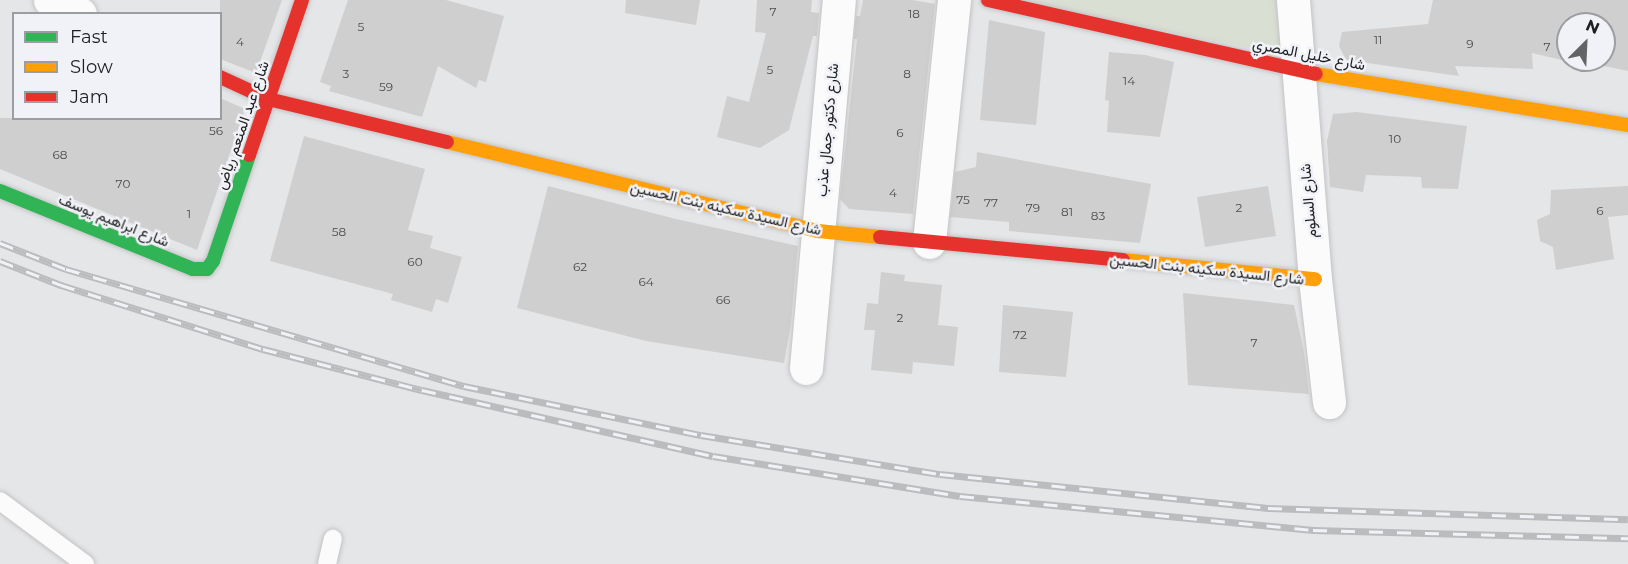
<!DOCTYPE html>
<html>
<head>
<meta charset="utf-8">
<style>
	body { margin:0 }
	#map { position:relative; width:1628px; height:564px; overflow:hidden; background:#e5e6e8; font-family:Montserrat,Vazirmatn,sans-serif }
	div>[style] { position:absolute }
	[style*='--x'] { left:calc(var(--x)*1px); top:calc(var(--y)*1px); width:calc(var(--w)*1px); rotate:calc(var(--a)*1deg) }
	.green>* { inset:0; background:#dadfd3 }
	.building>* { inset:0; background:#cfcfcf }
	.roads { filter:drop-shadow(0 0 2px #c3c3c5) drop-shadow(0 0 2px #c3c3c5) }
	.lane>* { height:18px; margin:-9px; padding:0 9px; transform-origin:9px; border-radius:9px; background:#fbfbfc }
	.street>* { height:33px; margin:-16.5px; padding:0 16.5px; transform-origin:16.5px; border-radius:16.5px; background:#fbfbfc }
	.fast>* { height:14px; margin:-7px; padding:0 7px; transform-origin:7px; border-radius:7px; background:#30b455 }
	.slow>* { height:14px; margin:-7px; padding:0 7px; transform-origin:7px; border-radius:7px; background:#ff9f0a }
	.jam>* { height:14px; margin:-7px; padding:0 7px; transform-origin:7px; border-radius:7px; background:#e5322d }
	.rail>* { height:7px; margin-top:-3.5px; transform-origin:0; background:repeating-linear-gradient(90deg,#f1f2f7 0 14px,#bbbcbd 0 28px); box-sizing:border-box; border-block:2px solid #bbbcbd }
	span { translate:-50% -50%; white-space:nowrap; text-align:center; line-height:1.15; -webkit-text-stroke:5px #f1f2f7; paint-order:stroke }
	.number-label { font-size:12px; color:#4b4c4d }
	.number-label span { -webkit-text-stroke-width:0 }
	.street-label { font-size:15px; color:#1d1e1f }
	.legend { position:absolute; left:12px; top:12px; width:210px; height:108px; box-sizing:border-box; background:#f1f2f7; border:2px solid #9c9da1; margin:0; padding:8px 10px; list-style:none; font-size:18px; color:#1d1e1f }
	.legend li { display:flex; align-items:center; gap:12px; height:30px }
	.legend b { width:30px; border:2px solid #9c9da1 }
	.north { position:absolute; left:1556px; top:12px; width:60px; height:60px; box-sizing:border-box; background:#f1f2f7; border:2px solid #9c9da1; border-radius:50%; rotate:24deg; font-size:16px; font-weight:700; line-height:24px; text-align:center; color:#1d1e1f }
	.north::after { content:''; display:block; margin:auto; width:21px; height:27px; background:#636465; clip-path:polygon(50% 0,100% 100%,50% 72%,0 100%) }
</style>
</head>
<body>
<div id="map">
	<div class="green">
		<div style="clip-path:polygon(1014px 0,1303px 0,1306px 59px)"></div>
	</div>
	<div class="building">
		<div style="clip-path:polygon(220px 0,282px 0,256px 73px,220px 59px)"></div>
		<div style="clip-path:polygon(348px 0,446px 0,504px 16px,486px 82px,479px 80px,476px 88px,438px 66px,422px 117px,329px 91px,331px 86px,320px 82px)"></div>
		<div style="clip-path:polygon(626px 0,700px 0,696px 25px,625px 13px)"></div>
		<div style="clip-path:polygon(757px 0,812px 0,811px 12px,819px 13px,817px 36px,813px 36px,789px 130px,760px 148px,717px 137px,727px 96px,749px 102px,766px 33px,755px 32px)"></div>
		<div style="clip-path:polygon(863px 0,913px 0,935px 4px,913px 214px,849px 209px,840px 199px,857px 39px,854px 39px,856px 16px,860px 16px)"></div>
		<div style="clip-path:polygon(evenodd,1433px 0,1628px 0,1628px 71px,1599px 65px,1600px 69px,1532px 53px,1533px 69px,1455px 66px,1459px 76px,1346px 60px,1339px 46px,1342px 32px,1428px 24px,1433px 0,1568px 24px,1604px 24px,1604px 60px,1568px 60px,1568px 24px)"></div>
		<div style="clip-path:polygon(989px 20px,1045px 32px,1036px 125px,980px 120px)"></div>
		<div style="clip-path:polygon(1109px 52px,1145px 55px,1174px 62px,1160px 137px,1107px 132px,1109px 101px,1105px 100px)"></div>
		<div style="clip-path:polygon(220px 98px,245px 109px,197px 250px,0 169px,0 118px,220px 118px)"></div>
		<div style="clip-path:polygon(1357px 112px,1467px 126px,1458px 189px,1422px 188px,1421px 177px,1366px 175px,1363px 192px,1330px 187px,1327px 141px,1333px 114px)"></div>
		<div style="clip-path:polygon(304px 136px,425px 169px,408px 230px,433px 236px,430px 248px,462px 257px,448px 303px,436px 299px,432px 312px,391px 300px,393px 294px,270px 261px)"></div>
		<div style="clip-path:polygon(977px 152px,1151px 184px,1140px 243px,1009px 231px,1009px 222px,950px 217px,955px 172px,976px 167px)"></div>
		<div style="clip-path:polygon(548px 186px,676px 219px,798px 246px,791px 324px,784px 363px,646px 341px,517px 308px)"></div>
		<div style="clip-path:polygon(1268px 186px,1276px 236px,1205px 247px,1197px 197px)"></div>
		<div style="clip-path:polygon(1628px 186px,1628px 215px,1608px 217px,1614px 259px,1556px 270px,1553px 247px,1540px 241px,1537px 220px,1550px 214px,1551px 190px)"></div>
		<div style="clip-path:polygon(881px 272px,905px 275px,904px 281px,942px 285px,938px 325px,958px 327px,954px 366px,913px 362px,912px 374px,871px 370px,875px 330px,864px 330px,867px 303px,878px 304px)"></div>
		<div style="clip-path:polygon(1183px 293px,1294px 305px,1304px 352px,1309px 394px,1188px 385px)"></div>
		<div style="clip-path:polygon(1003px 305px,1073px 312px,1066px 377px,999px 372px)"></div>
	</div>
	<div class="roads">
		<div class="lane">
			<div style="--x:0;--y:501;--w:106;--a:36.5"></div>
			<div style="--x:327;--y:564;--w:26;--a:-77"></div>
		</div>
		<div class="street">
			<div style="--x:50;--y:0;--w:33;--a:25"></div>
			<div style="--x:1293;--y:0;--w:280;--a:85.5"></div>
			<div style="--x:1315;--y:279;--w:124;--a:83.5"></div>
			<div style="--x:929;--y:242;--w:243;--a:-84.1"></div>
			<div style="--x:806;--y:368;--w:369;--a:-84.9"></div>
		</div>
		<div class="fast">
			<div style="--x:0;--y:191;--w:208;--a:22"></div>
			<div style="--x:193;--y:269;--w:14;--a:0"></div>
			<div style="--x:207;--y:269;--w:10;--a:-53"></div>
			<div style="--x:213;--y:261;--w:112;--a:-71.2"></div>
		</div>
		<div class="slow">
			<div style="--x:1316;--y:74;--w:316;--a:9.3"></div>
			<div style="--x:447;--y:142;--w:382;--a:13.5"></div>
			<div style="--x:818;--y:231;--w:62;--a:5.5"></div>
			<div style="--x:1123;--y:260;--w:193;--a:5.7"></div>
		</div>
		<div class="jam">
			<div style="--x:988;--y:0;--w:336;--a:12.7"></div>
			<div style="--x:220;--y:77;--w:53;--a:24.6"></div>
			<div style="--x:268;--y:99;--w:184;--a:13.5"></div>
			<div style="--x:249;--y:155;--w:164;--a:-71.1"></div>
			<div style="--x:880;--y:237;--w:244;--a:5.4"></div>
		</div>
	</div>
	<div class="rail">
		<div style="--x:0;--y:243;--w:71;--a:21.5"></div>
		<div style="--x:66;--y:269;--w:415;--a:16.4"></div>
		<div style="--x:464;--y:386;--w:242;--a:11.7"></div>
		<div style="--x:701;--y:435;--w:242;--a:9.3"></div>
		<div style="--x:940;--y:474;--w:330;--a:5.9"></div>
		<div style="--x:1268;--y:508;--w:360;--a:1.8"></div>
		<div style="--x:0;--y:261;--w:66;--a:21.5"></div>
		<div style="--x:61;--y:285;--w:212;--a:17.6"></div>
		<div style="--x:263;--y:349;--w:164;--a:14.5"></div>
		<div style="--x:422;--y:390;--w:298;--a:12.8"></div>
		<div style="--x:713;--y:456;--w:250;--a:9.2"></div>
		<div style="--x:960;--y:496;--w:355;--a:5.5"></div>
		<div style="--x:1313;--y:530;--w:315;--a:1.5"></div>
	</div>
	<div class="number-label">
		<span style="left:773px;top:12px">7</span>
		<span style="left:914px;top:14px">18</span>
		<span style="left:361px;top:27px">5</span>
		<span style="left:1378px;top:40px">11</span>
		<span style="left:240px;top:42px">4</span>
		<span style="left:1470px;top:44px">9</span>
		<span style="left:1547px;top:47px">7</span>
		<span style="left:770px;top:70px">5</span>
		<span style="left:346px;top:74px">3</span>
		<span style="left:907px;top:74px">8</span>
		<span style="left:1129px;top:81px">14</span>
		<span style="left:386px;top:87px">59</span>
		<span style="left:216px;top:131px">56</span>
		<span style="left:900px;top:133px">6</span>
		<span style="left:1395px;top:139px">10</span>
		<span style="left:60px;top:155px">68</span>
		<span style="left:123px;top:184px">70</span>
		<span style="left:893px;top:193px">4</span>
		<span style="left:963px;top:200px">75</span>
		<span style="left:991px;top:203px">77</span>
		<span style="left:1033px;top:208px">79</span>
		<span style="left:1239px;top:208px">2</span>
		<span style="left:1600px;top:211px">6</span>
		<span style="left:1067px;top:212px">81</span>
		<span style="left:189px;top:214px">1</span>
		<span style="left:1098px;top:216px">83</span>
		<span style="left:339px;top:232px">58</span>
		<span style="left:415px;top:262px">60</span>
		<span style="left:580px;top:267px">62</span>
		<span style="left:646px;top:282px">64</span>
		<span style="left:723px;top:300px">66</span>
		<span style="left:900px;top:318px">2</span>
		<span style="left:1020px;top:335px">72</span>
		<span style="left:1254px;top:343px">7</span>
	</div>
	<div class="street-label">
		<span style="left:1309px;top:54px;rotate:11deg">شارع خليل المصري</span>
		<span style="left:242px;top:125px;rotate:-71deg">شارع عبد المنعم رياض</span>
		<span style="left:827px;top:130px;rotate:-85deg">شارع دكتور جمال عذب</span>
		<span style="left:1308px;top:201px;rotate:-95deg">شارع السلوم</span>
		<span style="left:726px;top:208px;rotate:13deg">شارع السيدة سكينه بنت الحسين</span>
		<span style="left:114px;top:220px;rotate:22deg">شارع ابراهيم يوسف</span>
		<span style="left:1207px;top:269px;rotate:6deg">شارع السيدة سكينه بنت الحسين</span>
	</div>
	<ul class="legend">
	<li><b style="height:8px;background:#30b455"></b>Fast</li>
	<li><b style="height:8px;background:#ff9f0a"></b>Slow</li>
	<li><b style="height:8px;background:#e5322d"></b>Jam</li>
	</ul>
	<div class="north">N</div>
</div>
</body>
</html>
